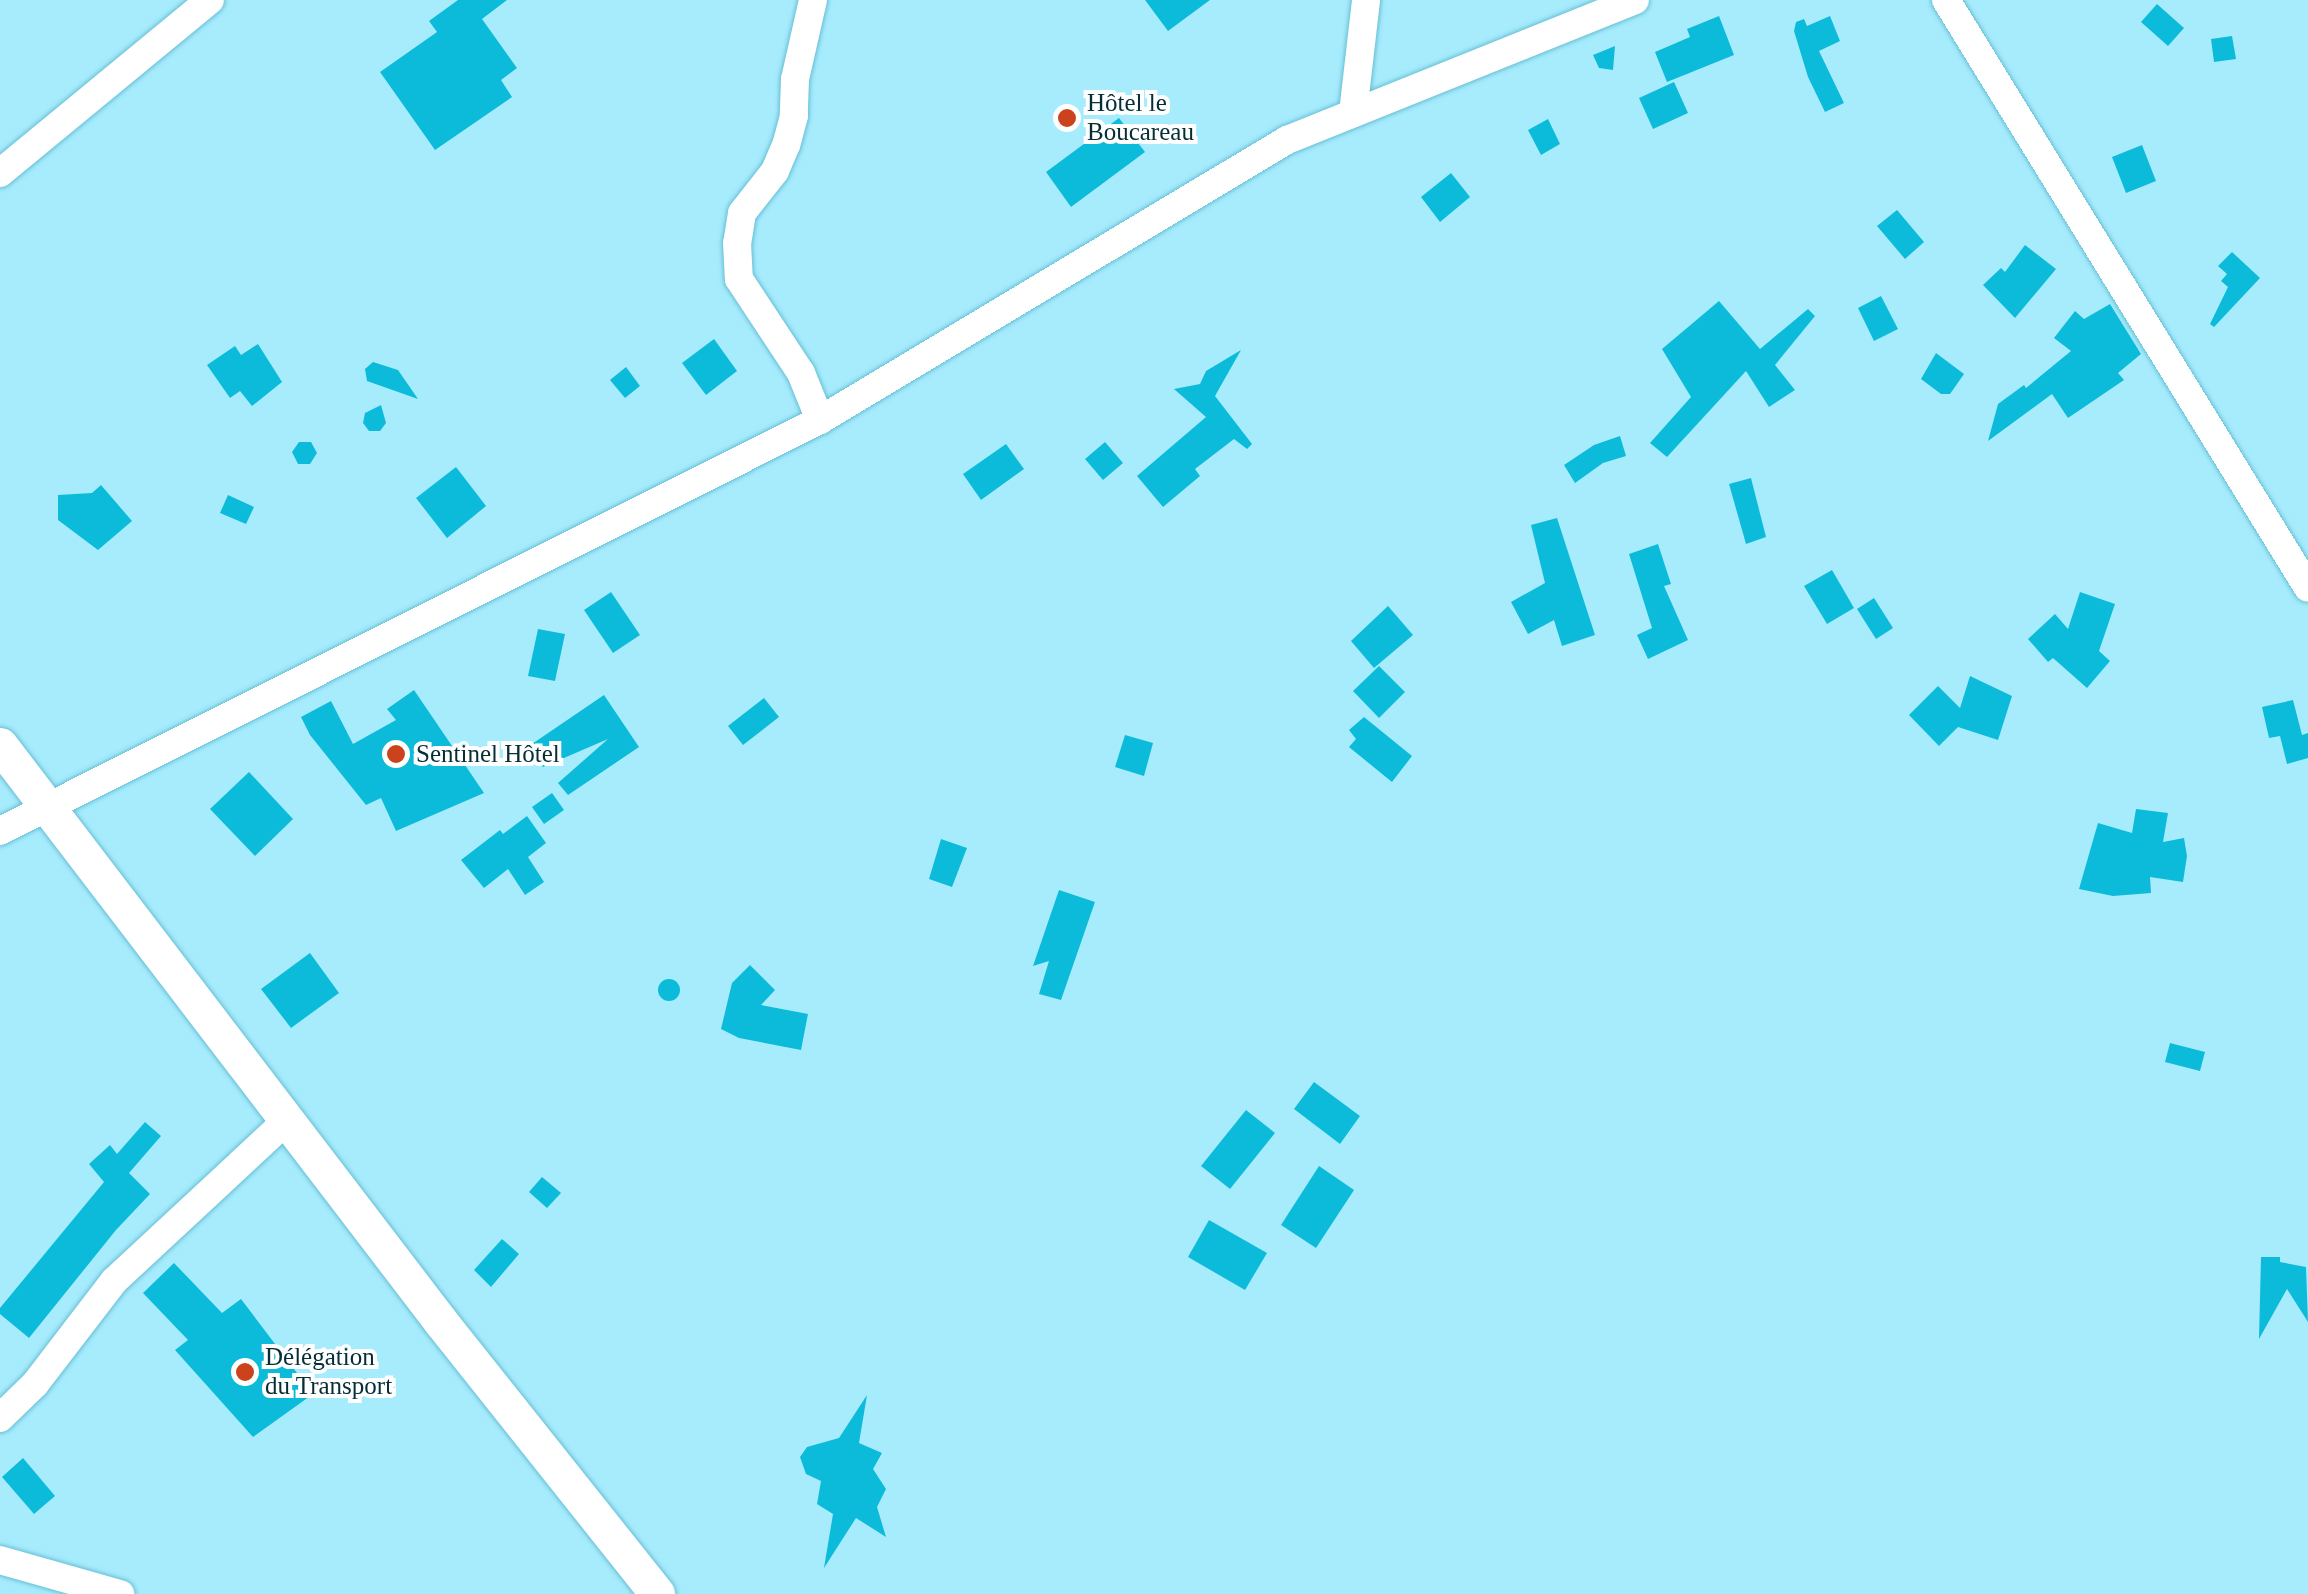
<!DOCTYPE html>
<html>
<head>
<meta charset="utf-8">
<style>
	body { margin:0 }
	#map { position:relative; width:2308px; height:1594px; overflow:hidden; background:#a7ecfd; font-family:"Times New Roman",serif }
	div>[style] { position:absolute }
	[style*='--x'] { left:calc(var(--x)*1px); top:calc(var(--y)*1px); width:calc(var(--w)*1px); rotate:calc(var(--a)*1deg) }
	.building>* { inset:0; background:#0cbbda }
	.round { border-radius:50% }
	.roads { filter:drop-shadow(0 0 2px #67bfd5) drop-shadow(0 0 2px #67bfd5) }
	.minor>* { height:28px; margin:-14px; padding:0 14px; transform-origin:14px; border-radius:14px; background:#fff }
	.major>* { height:35px; margin:-17.5px; padding:0 17.5px; transform-origin:17.5px; border-radius:17.5px; background:#fff }
	.dots>* { width:28px; height:28px; translate:-50% -50%; box-sizing:border-box; border:5px solid #fff; border-radius:50% }
	span { translate:-50% -50%; white-space:nowrap; text-align:center; line-height:1.15; -webkit-text-stroke:8px #fff; paint-order:stroke }
	.poi-label { font-size:25px; color:#062e37 }
	.left { translate:0 -50%; text-align:left }
</style>
</head>
<body>
<div id="map">
	<div class="building">
		<div style="clip-path:polygon(458px 0,507px 0,482px 19px,517px 68px,501px 80px,512px 97px,435px 150px,380px 72px,437px 32px,429px 21px)"></div>
		<div style="clip-path:polygon(1145px 0,1210px 0,1168px 31px)"></div>
		<div style="clip-path:polygon(2157px 4px,2184px 28px,2168px 46px,2141px 22px)"></div>
		<div style="clip-path:polygon(1719px 16px,1734px 55px,1667px 82px,1655px 52px,1690px 37px,1687px 29px)"></div>
		<div style="clip-path:polygon(1830px 16px,1840px 41px,1819px 51px,1844px 103px,1825px 112px,1808px 77px,1794px 31px,1796px 22px,1804px 19px,1807px 26px)"></div>
		<div style="clip-path:polygon(2232px 36px,2236px 59px,2214px 62px,2211px 39px)"></div>
		<div style="clip-path:polygon(1615px 46px,1613px 70px,1599px 68px,1593px 55px)"></div>
		<div style="clip-path:polygon(1674px 82px,1688px 113px,1653px 129px,1639px 98px)"></div>
		<div style="clip-path:polygon(1119px 118px,1145px 152px,1071px 207px,1046px 172px)"></div>
		<div style="clip-path:polygon(1548px 119px,1560px 144px,1541px 155px,1528px 130px)"></div>
		<div style="clip-path:polygon(2142px 145px,2156px 181px,2126px 193px,2112px 157px)"></div>
		<div style="clip-path:polygon(1451px 173px,1470px 197px,1440px 222px,1421px 197px)"></div>
		<div style="clip-path:polygon(1897px 210px,1924px 242px,1905px 259px,1877px 226px)"></div>
		<div style="clip-path:polygon(2025px 245px,2056px 269px,2015px 318px,1983px 285px,2001px 268px,2005px 272px)"></div>
		<div style="clip-path:polygon(2232px 252px,2260px 278px,2214px 327px,2210px 324px,2228px 287px,2221px 281px,2227px 274px,2218px 266px)"></div>
		<div style="clip-path:polygon(1881px 296px,1898px 329px,1874px 341px,1858px 308px)"></div>
		<div style="clip-path:polygon(1719px 301px,1760px 349px,1808px 309px,1815px 316px,1775px 365px,1795px 390px,1769px 407px,1746px 371px,1667px 457px,1650px 443px,1691px 397px,1662px 349px)"></div>
		<div style="clip-path:polygon(2110px 304px,2141px 354px,2118px 373px,2124px 380px,2068px 418px,2052px 394px,1988px 441px,1998px 404px,2024px 385px,2026px 388px,2071px 351px,2054px 338px,2075px 311px,2084px 319px)"></div>
		<div style="clip-path:polygon(714px 339px,737px 371px,706px 395px,682px 363px)"></div>
		<div style="clip-path:polygon(258px 344px,282px 382px,252px 406px,240px 391px,230px 398px,207px 365px,235px 346px,241px 355px)"></div>
		<div style="clip-path:polygon(1241px 350px,1215px 396px,1252px 444px,1247px 449px,1234px 439px,1195px 469px,1200px 476px,1163px 507px,1137px 476px,1206px 417px,1174px 389px,1200px 384px,1206px 371px)"></div>
		<div style="clip-path:polygon(1936px 353px,1964px 374px,1950px 394px,1941px 394px,1921px 379px)"></div>
		<div style="clip-path:polygon(373px 362px,398px 370px,418px 399px,367px 381px,365px 369px)"></div>
		<div style="clip-path:polygon(626px 367px,640px 386px,625px 398px,610px 380px)"></div>
		<div style="clip-path:polygon(381px 405px,386px 423px,380px 431px,369px 431px,363px 423px,365px 413px)"></div>
		<div style="clip-path:polygon(1620px 436px,1626px 456px,1603px 463px,1575px 483px,1564px 465px,1594px 445px)"></div>
		<div style="clip-path:polygon(299px 442px,311px 442px,317px 453px,310px 464px,298px 464px,292px 452px)"></div>
		<div style="clip-path:polygon(1105px 442px,1123px 463px,1103px 480px,1085px 459px)"></div>
		<div style="clip-path:polygon(1006px 444px,1024px 469px,981px 500px,963px 474px)"></div>
		<div style="clip-path:polygon(456px 467px,486px 506px,447px 538px,416px 498px)"></div>
		<div style="clip-path:polygon(1751px 478px,1766px 537px,1746px 544px,1729px 484px)"></div>
		<div style="clip-path:polygon(101px 485px,132px 521px,98px 550px,58px 520px,58px 495px,92px 493px)"></div>
		<div style="clip-path:polygon(228px 495px,254px 507px,246px 524px,220px 513px)"></div>
		<div style="clip-path:polygon(1557px 518px,1595px 635px,1562px 646px,1554px 620px,1528px 634px,1511px 602px,1545px 583px,1531px 525px)"></div>
		<div style="clip-path:polygon(1658px 544px,1671px 584px,1664px 586px,1688px 640px,1648px 659px,1637px 635px,1652px 628px,1629px 554px)"></div>
		<div style="clip-path:polygon(1832px 570px,1854px 608px,1827px 624px,1804px 586px)"></div>
		<div style="clip-path:polygon(611px 592px,640px 635px,613px 653px,584px 610px)"></div>
		<div style="clip-path:polygon(2080px 592px,2115px 604px,2099px 651px,2110px 661px,2087px 688px,2053px 658px,2048px 662px,2028px 639px,2055px 614px,2068px 629px)"></div>
		<div style="clip-path:polygon(1874px 598px,1893px 628px,1876px 639px,1857px 609px)"></div>
		<div style="clip-path:polygon(1388px 606px,1413px 635px,1374px 668px,1351px 641px)"></div>
		<div style="clip-path:polygon(538px 629px,565px 634px,555px 681px,528px 676px)"></div>
		<div style="clip-path:polygon(1379px 666px,1405px 692px,1379px 718px,1353px 691px)"></div>
		<div style="clip-path:polygon(1970px 676px,2012px 696px,1998px 740px,1958px 727px,1939px 746px,1909px 715px,1938px 686px,1960px 708px)"></div>
		<div style="clip-path:polygon(414px 690px,484px 793px,396px 831px,381px 798px,366px 805px,310px 735px,301px 717px,331px 701px,353px 744px,396px 720px,387px 709px)"></div>
		<div style="clip-path:polygon(604px 695px,639px 747px,568px 795px,558px 783px,608px 739px,543px 767px,529px 746px)"></div>
		<div style="clip-path:polygon(764px 698px,779px 717px,743px 745px,728px 726px)"></div>
		<div style="clip-path:polygon(2293px 700px,2302px 735px,2308px 733px,2308px 758px,2287px 764px,2280px 736px,2269px 738px,2262px 707px)"></div>
		<div style="clip-path:polygon(1364px 717px,1412px 756px,1392px 782px,1349px 747px,1356px 739px,1349px 730px)"></div>
		<div style="clip-path:polygon(1125px 735px,1153px 743px,1144px 776px,1115px 767px)"></div>
		<div style="clip-path:polygon(249px 772px,293px 819px,255px 856px,210px 809px)"></div>
		<div style="clip-path:polygon(552px 793px,564px 810px,544px 824px,532px 807px)"></div>
		<div style="clip-path:polygon(2136px 809px,2168px 813px,2163px 842px,2184px 838px,2187px 856px,2183px 882px,2150px 877px,2151px 893px,2113px 896px,2079px 889px,2098px 823px,2132px 833px)"></div>
		<div style="clip-path:polygon(527px 816px,546px 843px,528px 857px,544px 882px,525px 895px,508px 869px,484px 888px,461px 860px,500px 830px,503px 834px)"></div>
		<div style="clip-path:polygon(941px 839px,967px 848px,952px 887px,929px 879px)"></div>
		<div style="clip-path:polygon(1059px 890px,1095px 902px,1061px 1000px,1039px 994px,1049px 961px,1033px 966px)"></div>
		<div style="clip-path:polygon(310px 953px,339px 993px,291px 1028px,261px 989px)"></div>
		<div style="clip-path:polygon(750px 965px,775px 990px,761px 1005px,808px 1014px,801px 1050px,739px 1038px,721px 1029px,732px 983px)"></div>
		<div class="round" style="left:658px;top:979px;width:22px;height:22px"></div>
		<div style="clip-path:polygon(2170px 1043px,2205px 1052px,2200px 1071px,2165px 1062px)"></div>
		<div style="clip-path:polygon(1314px 1082px,1360px 1116px,1340px 1144px,1294px 1109px)"></div>
		<div style="clip-path:polygon(1246px 1110px,1275px 1133px,1230px 1189px,1201px 1166px)"></div>
		<div style="clip-path:polygon(145px 1122px,161px 1136px,129px 1173px,150px 1194px,116px 1230px,29px 1338px,0 1314px,0 1308px,104px 1182px,89px 1164px,110px 1145px,117px 1154px)"></div>
		<div style="clip-path:polygon(1319px 1166px,1354px 1190px,1316px 1248px,1281px 1225px)"></div>
		<div style="clip-path:polygon(542px 1177px,561px 1193px,547px 1208px,529px 1192px)"></div>
		<div style="clip-path:polygon(1209px 1220px,1267px 1253px,1245px 1290px,1188px 1257px)"></div>
		<div style="clip-path:polygon(502px 1239px,519px 1254px,491px 1287px,474px 1270px)"></div>
		<div style="clip-path:polygon(2261px 1257px,2280px 1257px,2280px 1262px,2306px 1267px,2308px 1322px,2287px 1289px,2259px 1339px)"></div>
		<div style="clip-path:polygon(174px 1263px,222px 1313px,241px 1299px,313px 1394px,253px 1437px,175px 1350px,188px 1340px,143px 1293px)"></div>
		<div style="clip-path:polygon(867px 1395px,859px 1443px,882px 1453px,873px 1469px,886px 1489px,877px 1507px,886px 1537px,856px 1518px,824px 1568px,833px 1514px,817px 1504px,821px 1481px,806px 1474px,800px 1457px,807px 1447px,839px 1438px)"></div>
		<div style="clip-path:polygon(23px 1458px,55px 1496px,34px 1514px,2px 1477px)"></div>
	</div>
	<div class="roads">
		<div class="minor">
			<div style="--x:813;--y:0;--w:81;--a:102.8"></div>
			<div style="--x:795;--y:79;--w:37;--a:92"></div>
			<div style="--x:794;--y:116;--w:30;--a:105"></div>
			<div style="--x:786;--y:145;--w:28;--a:113"></div>
			<div style="--x:775;--y:171;--w:53;--a:128.2"></div>
			<div style="--x:742;--y:213;--w:30;--a:99"></div>
			<div style="--x:737;--y:243;--w:36;--a:87"></div>
			<div style="--x:739;--y:279;--w:113;--a:56.6"></div>
			<div style="--x:801;--y:373;--w:51;--a:68"></div>
			<div style="--x:1946;--y:0;--w:690;--a:58.38"></div>
			<div style="--x:1353;--y:113;--w:114;--a:-83.4"></div>
			<div style="--x:0;--y:173;--w:272;--a:-39.5"></div>
			<div style="--x:0;--y:831;--w:917;--a:-26.62"></div>
			<div style="--x:820;--y:420;--w:545;--a:-30.95"></div>
			<div style="--x:1287;--y:140;--w:375;--a:-21.9"></div>
			<div style="--x:0;--y:1418;--w:49;--a:-44.2"></div>
			<div style="--x:35;--y:1384;--w:130;--a:-52.5"></div>
			<div style="--x:114;--y:1281;--w:236;--a:-42.9"></div>
			<div style="--x:0;--y:1560;--w:125;--a:15.8"></div>
		</div>
		<div class="major">
			<div style="--x:0;--y:745;--w:726;--a:52.61"></div>
			<div style="--x:441;--y:1322;--w:347;--a:51.5"></div>
		</div>
	</div>
	<div class="dots">
		<div style="left:1067px;top:118px;background:#cb421d"></div>
		<div style="left:396px;top:754px;background:#cb421d"></div>
		<div style="left:245px;top:1372px;background:#cb421d"></div>
	</div>
	<div class="poi-label">
		<span class="left" style="left:1087px;top:118px">Hôtel le<br>Boucareau</span>
		<span class="left" style="left:416px;top:754px">Sentinel Hôtel</span>
		<span class="left" style="left:265px;top:1372px">Délégation<br>du Transport</span>
	</div>
</div>
</body>
</html>
